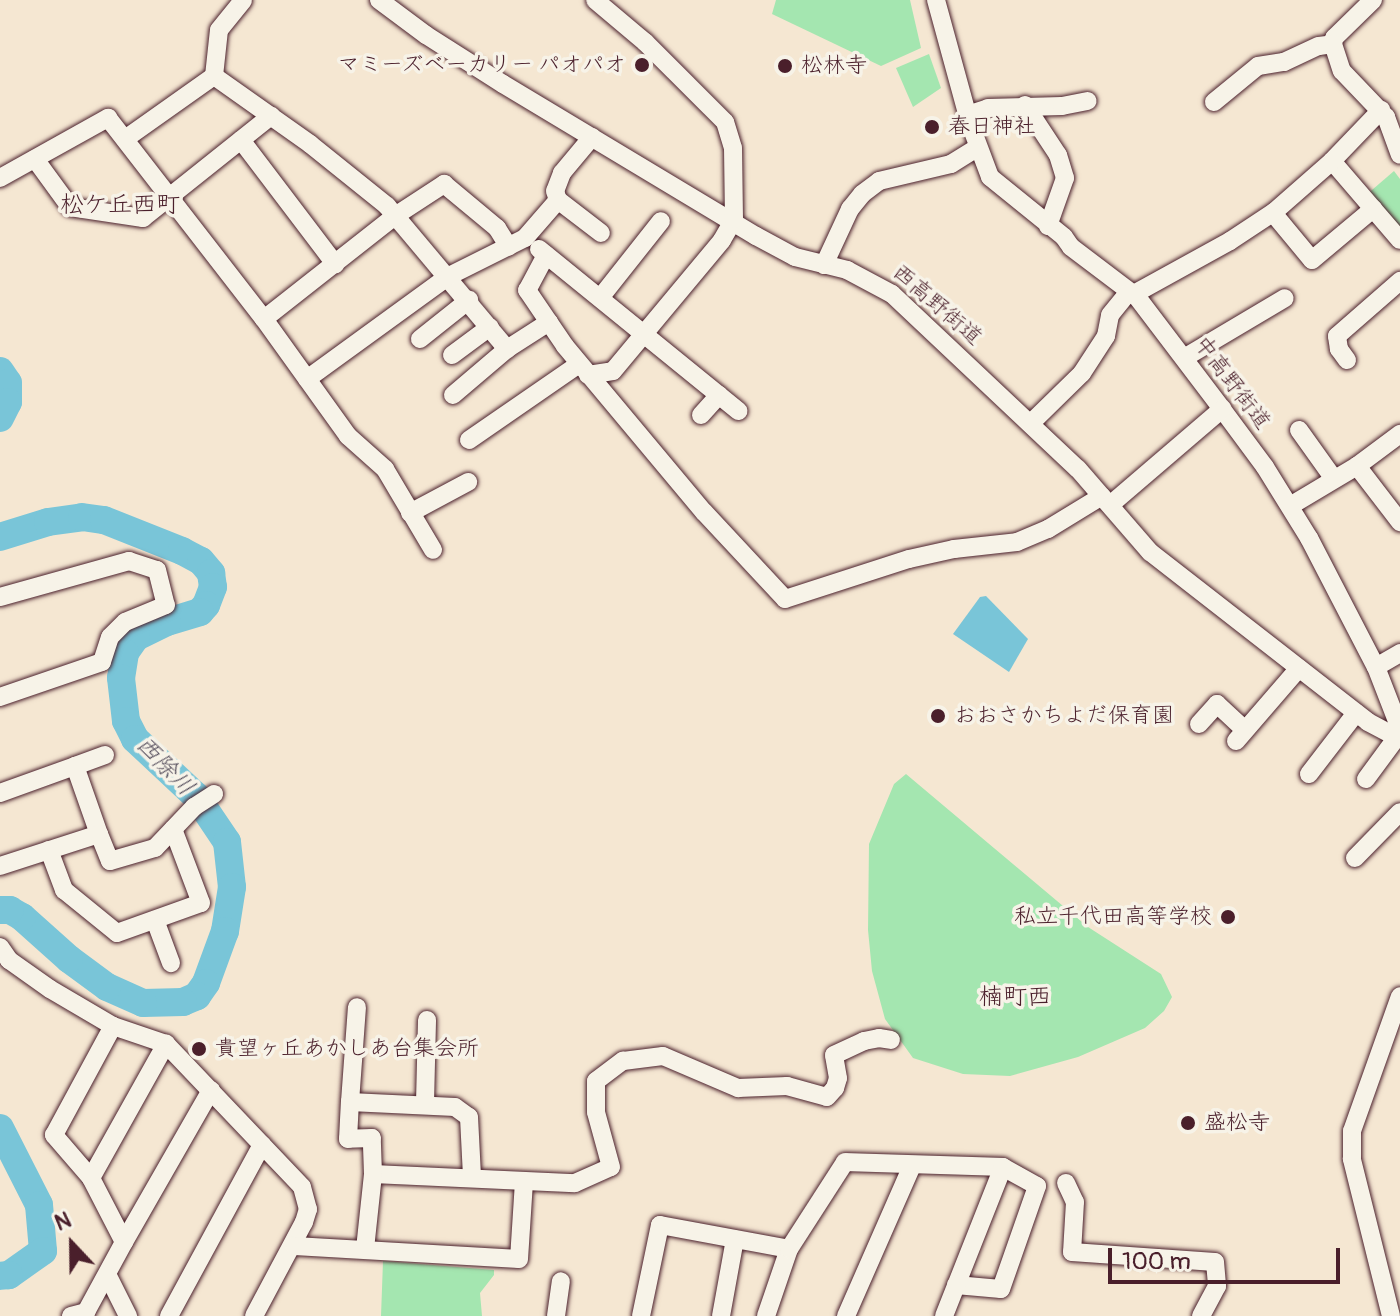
<!DOCTYPE html>
<html>
<head>
<meta charset="utf-8">
<style>
	body { margin:0 }
	#map { position:relative; width:1400px; height:1316px; overflow:hidden; background:#f5e7d2; font-family:Pangolin,"Klee One",sans-serif }
	div>[style] { position:absolute }
	[style*='--x'] { left:calc(var(--x)*1px); top:calc(var(--y)*1px); width:calc(var(--w)*1px); rotate:calc(var(--a)*1deg) }
	.green>* { inset:0; background:#a4e6b0 }
	.water>* { inset:0; background:#79c5d8 }
	.river>* { height:28px; margin:-14px; padding:0 14px; transform-origin:14px; border-radius:14px; background:#79c5d8 }
	.roads { filter:drop-shadow(0 0 2px #4a1f2b) drop-shadow(0 0 2px #4a1f2b) }
	.minor>* { height:18px; margin:-9px; padding:0 9px; transform-origin:9px; border-radius:9px; background:#f7f3e8 }
	.dots>* { width:22px; height:22px; translate:-50% -50%; box-sizing:border-box; border:4px solid #f7f3e8; border-radius:50% }
	span { translate:-50% -50%; white-space:nowrap; text-align:center; line-height:1.15; -webkit-text-stroke:7px #f7f3e8; paint-order:stroke }
	.poi-label { font-size:22px; color:#4a1f2b }
	.right { translate:-100% -50%; text-align:right }
	.left { translate:0 -50%; text-align:left }
	.street-label { font-size:22px; color:#4a1f2b }
	.neighbourhood-label { font-size:24px; color:#4a1f2b }
	.water-label { font-size:24px; color:#58515f; font-style:italic }
	.north { position:absolute; left:32px; top:1204px; width:80px; height:80px; -webkit-text-stroke:6px #f7f3e8; paint-order:stroke; rotate:338deg; font-size:22px; font-weight:700; line-height:32px; text-align:center; color:#4a1f2b }
	.north::after { content:''; display:block; margin:auto; width:28px; height:36px; background:#4a1f2b; clip-path:polygon(50% 0,100% 100%,50% 72%,0 100%) }
	.scale { position:absolute; left:1108px; top:1248px; width:232px; height:36px; box-sizing:border-box; border:4px solid #4a1f2b; border-top:0; padding-left:10px; font-size:24px; line-height:28px; white-space:nowrap; color:#4a1f2b; -webkit-text-stroke:6px #f7f3e8; paint-order:stroke }
</style>
</head>
<body>
<div id="map">
	<div class="green">
		<div style="clip-path:polygon(776px 0,910px 0,921px 48px,881px 66px,772px 14px)"></div>
		<div style="clip-path:polygon(929px 54px,941px 88px,913px 107px,896px 68px)"></div>
		<div style="clip-path:polygon(1394px 171px,1400px 179px,1400px 236px,1365px 196px)"></div>
		<div style="clip-path:polygon(906px 774px,1088px 927px,1161px 974px,1172px 997px,1164px 1011px,1145px 1028px,1078px 1057px,1010px 1076px,963px 1074px,913px 1058px,885px 1019px,872px 971px,868px 930px,869px 844px,894px 784px)"></div>
		<div style="clip-path:polygon(383px 1261px,494px 1270px,494px 1275px,480px 1293px,482px 1316px,381px 1316px)"></div>
	</div>
	<div class="water">
		<div style="clip-path:polygon(986px 596px,1028px 639px,1009px 672px,953px 634px,980px 597px)"></div>
	</div>
	<div class="river">
		<div style="--x:0;--y:371;--w:14;--a:56"></div>
		<div style="--x:8;--y:383;--w:19;--a:90"></div>
		<div style="--x:8;--y:402;--w:18;--a:117"></div>
		<div style="--x:0;--y:537;--w:50;--a:-17.4"></div>
		<div style="--x:48;--y:522;--w:34;--a:-8"></div>
		<div style="--x:82;--y:517;--w:22;--a:8"></div>
		<div style="--x:104;--y:520;--w:84;--a:21.7"></div>
		<div style="--x:182;--y:551;--w:21;--a:28"></div>
		<div style="--x:201;--y:561;--w:16;--a:50"></div>
		<div style="--x:211;--y:573;--w:14;--a:82"></div>
		<div style="--x:213;--y:587;--w:19;--a:111"></div>
		<div style="--x:206;--y:605;--w:9;--a:131"></div>
		<div style="--x:200;--y:612;--w:34;--a:163"></div>
		<div style="--x:167;--y:622;--w:34;--a:154"></div>
		<div style="--x:136;--y:637;--w:19;--a:125"></div>
		<div style="--x:125;--y:653;--w:25;--a:99"></div>
		<div style="--x:121;--y:678;--w:43;--a:83.4"></div>
		<div style="--x:126;--y:721;--w:20;--a:63"></div>
		<div style="--x:135;--y:739;--w:83;--a:43.1"></div>
		<div style="--x:196;--y:796;--w:55;--a:56"></div>
		<div style="--x:227;--y:842;--w:45;--a:83.7"></div>
		<div style="--x:232;--y:887;--w:45;--a:99"></div>
		<div style="--x:225;--y:931;--w:55;--a:110.1"></div>
		<div style="--x:206;--y:983;--w:16;--a:125"></div>
		<div style="--x:197;--y:996;--w:15;--a:157"></div>
		<div style="--x:183;--y:1002;--w:40;--a:178.6"></div>
		<div style="--x:143;--y:1003;--w:39;--a:-156"></div>
		<div style="--x:107;--y:987;--w:47;--a:-143.6"></div>
		<div style="--x:69;--y:959;--w:63;--a:-138.2"></div>
		<div style="--x:22;--y:917;--w:14;--a:-150"></div>
		<div style="--x:10;--y:910;--w:10;--a:180"></div>
		<div style="--x:0;--y:1128;--w:86;--a:63.1"></div>
		<div style="--x:39;--y:1205;--w:46;--a:85"></div>
		<div style="--x:43;--y:1251;--w:42;--a:144.8"></div>
		<div style="--x:9;--y:1275;--w:9;--a:174"></div>
	</div>
	<div class="roads">
		<div class="minor">
			<div style="--x:379;--y:0;--w:59;--a:36.7"></div>
			<div style="--x:426;--y:35;--w:91;--a:32.5"></div>
			<div style="--x:503;--y:84;--w:295;--a:31"></div>
			<div style="--x:756;--y:236;--w:44;--a:28.3"></div>
			<div style="--x:795;--y:257;--w:54;--a:14"></div>
			<div style="--x:847;--y:270;--w:51;--a:28.1"></div>
			<div style="--x:892;--y:294;--w:255;--a:43.3"></div>
			<div style="--x:1078;--y:469;--w:110;--a:49.1"></div>
			<div style="--x:1150;--y:552;--w:276;--a:37.9"></div>
			<div style="--x:1368;--y:722;--w:36;--a:28"></div>
			<div style="--x:936;--y:0;--w:125;--a:74.7"></div>
			<div style="--x:969;--y:121;--w:60;--a:69.4"></div>
			<div style="--x:990;--y:177;--w:95;--a:39"></div>
			<div style="--x:1064;--y:237;--w:12;--a:55"></div>
			<div style="--x:1071;--y:247;--w:83;--a:37.1"></div>
			<div style="--x:1137;--y:297;--w:141;--a:52.8"></div>
			<div style="--x:1222;--y:409;--w:72;--a:53.4"></div>
			<div style="--x:1265;--y:467;--w:84;--a:58.2"></div>
			<div style="--x:1309;--y:538;--w:145;--a:62.6"></div>
			<div style="--x:1376;--y:667;--w:66;--a:68.8"></div>
			<div style="--x:1373;--y:0;--w:54;--a:135.7"></div>
			<div style="--x:1334;--y:38;--w:6;--a:99"></div>
			<div style="--x:1333;--y:44;--w:28;--a:72"></div>
			<div style="--x:1342;--y:71;--w:64;--a:46.3"></div>
			<div style="--x:1386;--y:117;--w:40;--a:69.8"></div>
			<div style="--x:214;--y:76;--w:118;--a:35.3"></div>
			<div style="--x:310;--y:144;--w:99;--a:38.8"></div>
			<div style="--x:387;--y:206;--w:187;--a:50"></div>
			<div style="--x:1214;--y:102;--w:57;--a:-39.3"></div>
			<div style="--x:1258;--y:66;--w:26;--a:-9"></div>
			<div style="--x:1284;--y:62;--w:38;--a:-25"></div>
			<div style="--x:1319;--y:46;--w:14;--a:-8"></div>
			<div style="--x:1025;--y:105;--w:60;--a:56.6"></div>
			<div style="--x:1058;--y:155;--w:24;--a:73"></div>
			<div style="--x:1065;--y:178;--w:51;--a:109.5"></div>
			<div style="--x:967;--y:115;--w:22;--a:-18"></div>
			<div style="--x:988;--y:108;--w:74;--a:-1.5"></div>
			<div style="--x:1062;--y:106;--w:26;--a:-11"></div>
			<div style="--x:592;--y:137;--w:47;--a:129.8"></div>
			<div style="--x:562;--y:173;--w:19;--a:111"></div>
			<div style="--x:555;--y:191;--w:9;--a:72"></div>
			<div style="--x:558;--y:200;--w:54;--a:37.5"></div>
			<div style="--x:125;--y:139;--w:109;--a:-35.3"></div>
			<div style="--x:214;--y:76;--w:46;--a:-83.8"></div>
			<div style="--x:219;--y:30;--w:38;--a:-51"></div>
			<div style="--x:241;--y:140;--w:156;--a:52.8"></div>
			<div style="--x:35;--y:159;--w:59;--a:53.9"></div>
			<div style="--x:70;--y:207;--w:74;--a:8.6"></div>
			<div style="--x:143;--y:218;--w:164;--a:-38.6"></div>
			<div style="--x:1332;--y:161;--w:104;--a:49.3"></div>
			<div style="--x:0;--y:178;--w:124;--a:-29.1"></div>
			<div style="--x:108;--y:118;--w:254;--a:52.2"></div>
			<div style="--x:264;--y:319;--w:144;--a:54.3"></div>
			<div style="--x:348;--y:436;--w:50;--a:41.7"></div>
			<div style="--x:385;--y:469;--w:94;--a:59.3"></div>
			<div style="--x:1273;--y:213;--w:61;--a:50.3"></div>
			<div style="--x:1312;--y:260;--w:80;--a:-39.9"></div>
			<div style="--x:539;--y:249;--w:257;--a:39.1"></div>
			<div style="--x:546;--y:255;--w:40;--a:118"></div>
			<div style="--x:527;--y:290;--w:68;--a:55.8"></div>
			<div style="--x:565;--y:346;--w:217;--a:50.1"></div>
			<div style="--x:704;--y:512;--w:119;--a:47"></div>
			<div style="--x:785;--y:599;--w:130;--a:-17.9"></div>
			<div style="--x:909;--y:559;--w:46;--a:-12.5"></div>
			<div style="--x:954;--y:549;--w:63;--a:-6.3"></div>
			<div style="--x:1017;--y:542;--w:34;--a:-23"></div>
			<div style="--x:1048;--y:529;--w:63;--a:-31.4"></div>
			<div style="--x:824;--y:265;--w:62;--a:-65.1"></div>
			<div style="--x:850;--y:209;--w:19;--a:-51"></div>
			<div style="--x:862;--y:194;--w:21;--a:-37"></div>
			<div style="--x:879;--y:181;--w:74;--a:-13.3"></div>
			<div style="--x:951;--y:164;--w:32;--a:-32"></div>
			<div style="--x:600;--y:298;--w:98;--a:-51.6"></div>
			<div style="--x:264;--y:319;--w:167;--a:-38.2"></div>
			<div style="--x:395;--y:216;--w:59;--a:-33.1"></div>
			<div style="--x:444;--y:184;--w:69;--a:39.7"></div>
			<div style="--x:497;--y:228;--w:22;--a:58"></div>
			<div style="--x:420;--y:339;--w:63;--a:-38.5"></div>
			<div style="--x:452;--y:355;--w:47;--a:-36.4"></div>
			<div style="--x:1184;--y:358;--w:117;--a:-30.7"></div>
			<div style="--x:1347;--y:360;--w:14;--a:-126"></div>
			<div style="--x:1339;--y:349;--w:13;--a:-99"></div>
			<div style="--x:1337;--y:336;--w:84;--a:-41.1"></div>
			<div style="--x:588;--y:375;--w:25;--a:-9"></div>
			<div style="--x:613;--y:371;--w:170;--a:-50.2"></div>
			<div style="--x:722;--y:240;--w:24;--a:-60"></div>
			<div style="--x:734;--y:219;--w:71;--a:-90.8"></div>
			<div style="--x:733;--y:148;--w:27;--a:-107"></div>
			<div style="--x:725;--y:122;--w:113;--a:-135"></div>
			<div style="--x:645;--y:42;--w:65;--a:-140"></div>
			<div style="--x:307;--y:379;--w:175;--a:-36"></div>
			<div style="--x:449;--y:276;--w:85;--a:-26.6"></div>
			<div style="--x:525;--y:238;--w:50;--a:-49"></div>
			<div style="--x:453;--y:395;--w:71;--a:-40.4"></div>
			<div style="--x:507;--y:349;--w:50;--a:-32.7"></div>
			<div style="--x:701;--y:415;--w:27;--a:-48"></div>
			<div style="--x:1031;--y:423;--w:71;--a:-44.4"></div>
			<div style="--x:1082;--y:373;--w:44;--a:-57"></div>
			<div style="--x:1106;--y:336;--w:21;--a:-79"></div>
			<div style="--x:1110;--y:315;--w:26;--a:-51"></div>
			<div style="--x:1126;--y:295;--w:8;--a:-7"></div>
			<div style="--x:1134;--y:294;--w:110;--a:-28.9"></div>
			<div style="--x:1230;--y:241;--w:53;--a:-33.4"></div>
			<div style="--x:1274;--y:212;--w:77;--a:-41.3"></div>
			<div style="--x:1332;--y:161;--w:71;--a:-46.1"></div>
			<div style="--x:1299;--y:430;--w:60;--a:54.5"></div>
			<div style="--x:469;--y:440;--w:134;--a:-34.6"></div>
			<div style="--x:1357;--y:466;--w:71;--a:52.5"></div>
			<div style="--x:1110;--y:505;--w:148;--a:-40.6"></div>
			<div style="--x:1290;--y:506;--w:78;--a:-30.8"></div>
			<div style="--x:1357;--y:466;--w:54;--a:-36.7"></div>
			<div style="--x:410;--y:513;--w:66;--a:-28.1"></div>
			<div style="--x:0;--y:597;--w:134;--a:-15.6"></div>
			<div style="--x:129;--y:561;--w:29;--a:18"></div>
			<div style="--x:157;--y:570;--w:36;--a:76"></div>
			<div style="--x:166;--y:605;--w:44;--a:157.5"></div>
			<div style="--x:125;--y:622;--w:21;--a:135"></div>
			<div style="--x:110;--y:637;--w:26;--a:108"></div>
			<div style="--x:102;--y:662;--w:108;--a:161.1"></div>
			<div style="--x:1376;--y:667;--w:28;--a:-30"></div>
			<div style="--x:1199;--y:724;--w:27;--a:-48"></div>
			<div style="--x:1217;--y:704;--w:38;--a:43"></div>
			<div style="--x:1236;--y:741;--w:96;--a:-49.2"></div>
			<div style="--x:75;--y:766;--w:32;--a:-20"></div>
			<div style="--x:1309;--y:774;--w:77;--a:-52.4"></div>
			<div style="--x:1366;--y:779;--w:52;--a:-53.6"></div>
			<div style="--x:0;--y:793;--w:80;--a:-19.8"></div>
			<div style="--x:75;--y:766;--w:72;--a:70.6"></div>
			<div style="--x:99;--y:834;--w:104;--a:162.1"></div>
			<div style="--x:99;--y:834;--w:29;--a:68"></div>
			<div style="--x:110;--y:861;--w:47;--a:-16.1"></div>
			<div style="--x:155;--y:848;--w:57;--a:-46.4"></div>
			<div style="--x:194;--y:807;--w:24;--a:-33"></div>
			<div style="--x:49;--y:850;--w:43;--a:69.4"></div>
			<div style="--x:64;--y:890;--w:68;--a:39.1"></div>
			<div style="--x:117;--y:933;--w:89;--a:-19.7"></div>
			<div style="--x:201;--y:903;--w:79;--a:-110.7"></div>
			<div style="--x:1355;--y:858;--w:64;--a:-45.6"></div>
			<div style="--x:155;--y:920;--w:46;--a:69.6"></div>
			<div style="--x:0;--y:947;--w:16;--a:55"></div>
			<div style="--x:9;--y:960;--w:50;--a:35.3"></div>
			<div style="--x:50;--y:989;--w:73;--a:30.4"></div>
			<div style="--x:113;--y:1026;--w:56;--a:18.8"></div>
			<div style="--x:166;--y:1044;--w:197;--a:46.4"></div>
			<div style="--x:302;--y:1187;--w:23;--a:75"></div>
			<div style="--x:308;--y:1209;--w:14;--a:107"></div>
			<div style="--x:304;--y:1222;--w:106;--a:118"></div>
			<div style="--x:350;--y:1102;--w:95;--a:-85.8"></div>
			<div style="--x:425;--y:1103;--w:83;--a:-88.6"></div>
			<div style="--x:373;--y:1174;--w:202;--a:2.6"></div>
			<div style="--x:575;--y:1183;--w:39;--a:-24"></div>
			<div style="--x:611;--y:1167;--w:57;--a:-105.3"></div>
			<div style="--x:596;--y:1112;--w:31;--a:-90"></div>
			<div style="--x:596;--y:1081;--w:34;--a:-37"></div>
			<div style="--x:623;--y:1061;--w:40;--a:-7.1"></div>
			<div style="--x:663;--y:1056;--w:82;--a:23.1"></div>
			<div style="--x:738;--y:1088;--w:49;--a:-2.3"></div>
			<div style="--x:787;--y:1086;--w:41;--a:15.4"></div>
			<div style="--x:827;--y:1097;--w:12;--a:-48"></div>
			<div style="--x:835;--y:1088;--w:10;--a:-73"></div>
			<div style="--x:838;--y:1078;--w:23;--a:-100"></div>
			<div style="--x:834;--y:1055;--w:33;--a:-25"></div>
			<div style="--x:864;--y:1041;--w:15;--a:-11"></div>
			<div style="--x:879;--y:1038;--w:12;--a:9"></div>
			<div style="--x:91;--y:1178;--w:154;--a:-60.8"></div>
			<div style="--x:1066;--y:1183;--w:21;--a:65"></div>
			<div style="--x:1075;--y:1202;--w:50;--a:93.4"></div>
			<div style="--x:1072;--y:1252;--w:143;--a:4"></div>
			<div style="--x:1215;--y:1262;--w:24;--a:85"></div>
			<div style="--x:1217;--y:1286;--w:34;--a:118"></div>
			<div style="--x:124;--y:1242;--w:175;--a:-60.2"></div>
			<div style="--x:295;--y:1246;--w:224;--a:3.3"></div>
			<div style="--x:519;--y:1259;--w:78;--a:-86.3"></div>
			<div style="--x:365;--y:1249;--w:75;--a:-83.9"></div>
			<div style="--x:373;--y:1174;--w:36;--a:-92"></div>
			<div style="--x:372;--y:1138;--w:24;--a:178"></div>
			<div style="--x:348;--y:1139;--w:37;--a:-87"></div>
			<div style="--x:350;--y:1102;--w:105;--a:2.7"></div>
			<div style="--x:455;--y:1107;--w:17;--a:36"></div>
			<div style="--x:469;--y:1117;--w:59;--a:87.1"></div>
			<div style="--x:108;--y:1276;--w:45;--a:63.4"></div>
			<div style="--x:956;--y:1285;--w:45;--a:5.1"></div>
			<div style="--x:1001;--y:1289;--w:109;--a:-70.7"></div>
			<div style="--x:1037;--y:1186;--w:39;--a:-151"></div>
			<div style="--x:71;--y:1316;--w:16;--a:-15"></div>
			<div style="--x:86;--y:1312;--w:80;--a:-61.5"></div>
			<div style="--x:124;--y:1242;--w:72;--a:-117.3"></div>
			<div style="--x:91;--y:1178;--w:57;--a:-130.7"></div>
			<div style="--x:54;--y:1135;--w:124;--a:-61.6"></div>
			<div style="--x:169;--y:1316;--w:195;--a:-61.5"></div>
			<div style="--x:556;--y:1316;--w:35;--a:-82"></div>
			<div style="--x:641;--y:1316;--w:93;--a:-78.2"></div>
			<div style="--x:660;--y:1225;--w:131;--a:10.5"></div>
			<div style="--x:721;--y:1316;--w:78;--a:-79.7"></div>
			<div style="--x:766;--y:1316;--w:71;--a:-71.1"></div>
			<div style="--x:789;--y:1249;--w:103;--a:-57.2"></div>
			<div style="--x:845;--y:1162;--w:158;--a:1.8"></div>
			<div style="--x:1003;--y:1167;--w:160;--a:111.6"></div>
			<div style="--x:846;--y:1316;--w:164;--a:-66.3"></div>
			<div style="--x:1391;--y:1316;--w:162;--a:-104"></div>
			<div style="--x:1352;--y:1159;--w:28;--a:-90"></div>
			<div style="--x:1352;--y:1131;--w:143;--a:-70.4"></div>
		</div>
	</div>
	<div class="dots">
		<div style="left:642px;top:65px;background:#4a1f2b"></div>
		<div style="left:785px;top:66px;background:#4a1f2b"></div>
		<div style="left:932px;top:127px;background:#4a1f2b"></div>
		<div style="left:938px;top:716px;background:#4a1f2b"></div>
		<div style="left:1228px;top:917px;background:#4a1f2b"></div>
		<div style="left:199px;top:1049px;background:#4a1f2b"></div>
		<div style="left:1188px;top:1123px;background:#4a1f2b"></div>
	</div>
	<div class="poi-label">
		<span class="right" style="left:626px;top:65px">マミーズベーカリー パオパオ</span>
		<span class="left" style="left:801px;top:66px">松林寺</span>
		<span class="left" style="left:948px;top:127px">春日神社</span>
		<span class="left" style="left:954px;top:716px">おおさかちよだ保育園</span>
		<span class="right" style="left:1212px;top:917px">私立千代田高等学校</span>
		<span class="left" style="left:215px;top:1049px">貴望ヶ丘あかしあ台集会所</span>
		<span class="left" style="left:1204px;top:1123px">盛松寺</span>
	</div>
	<div class="street-label">
		<span style="left:937px;top:305px;rotate:41deg">西高野街道</span>
		<span style="left:1232px;top:383px;rotate:53deg">中高野街道</span>
	</div>
	<div class="neighbourhood-label">
		<span style="left:120px;top:205px">松ケ丘西町</span>
		<span style="left:1015px;top:997px">楠町西</span>
	</div>
	<div class="water-label">
		<span style="left:165px;top:766px;rotate:46deg">西除川</span>
	</div>
	<div class="north">N</div>
	<div class="scale">100 m</div>
</div>
</body>
</html>
